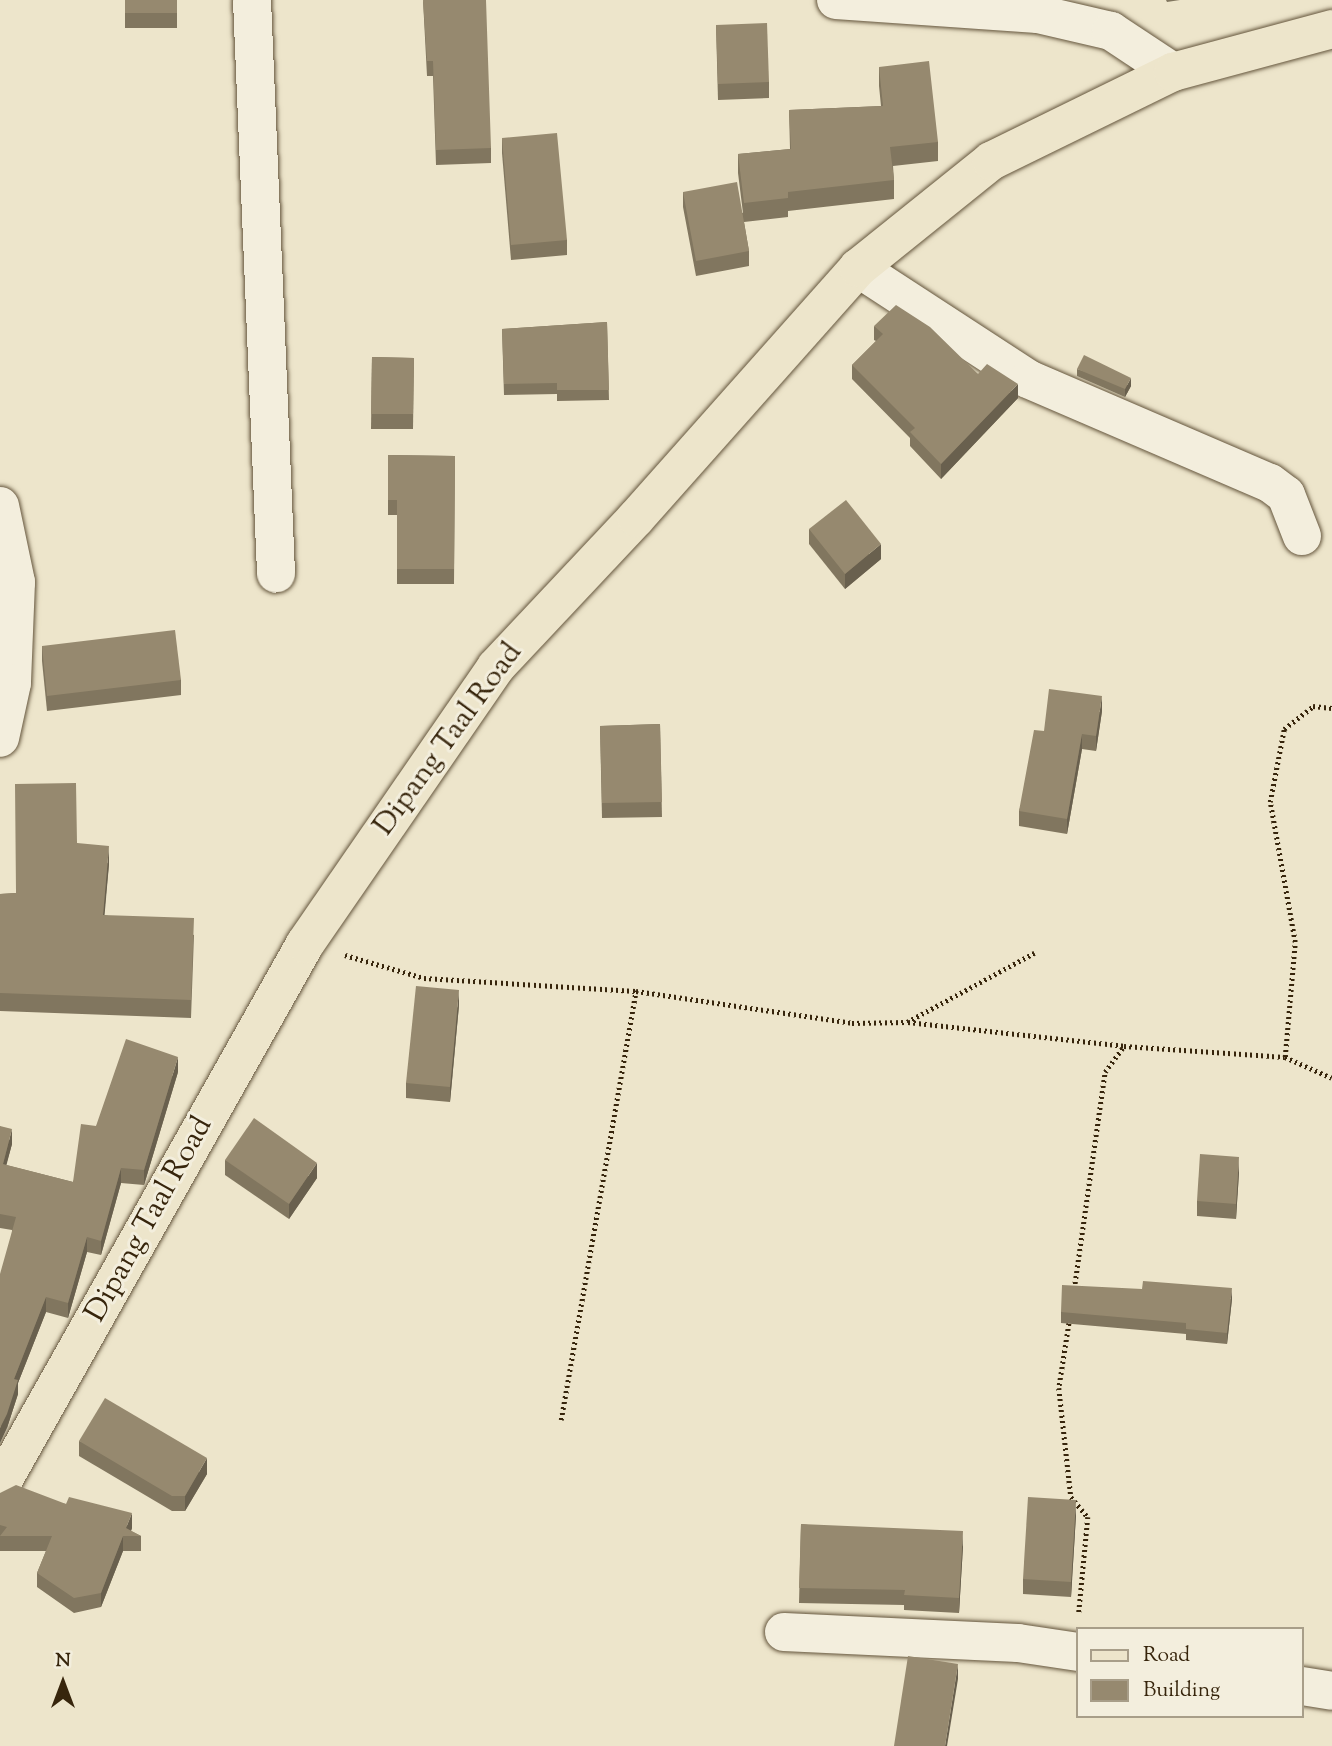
<!DOCTYPE html>
<html>
<head>
<meta charset="utf-8">
<style>
	body { margin:0 }
	#map { position:relative; width:1332px; height:1746px; overflow:hidden; background:#ede5cb; font-family:"Sorts Mill Goudy",serif }
	div>[style] { position:absolute }
	[style*='--x'] { left:calc(var(--x)*1px); top:calc(var(--y)*1px); width:calc(var(--w)*1px); rotate:calc(var(--a)*1deg) }
	.path>* { height:4.5px; margin-top:-2.25px; transform-origin:0; background:repeating-linear-gradient(90deg,#37250c 0 2px,transparent 0 5.5px) }
	.roads { filter:drop-shadow(0 0 2px #64553c) drop-shadow(0 0 2px #64553c) }
	.minor>* { height:38px; margin:-19px; padding:0 19px; transform-origin:19px; border-radius:19px; background:#f3eedd }
	.major>* { height:38px; margin:-19px; padding:0 19px; transform-origin:19px; border-radius:19px; background:#ede5cb }
	.wall>* { inset:0; background:#81765f }
	.shaded-wall>* { inset:0; background:#69604e }
	.building>* { inset:0; background:#96896f }
	span { translate:-50% -50%; white-space:nowrap; text-align:center; line-height:1.15; -webkit-text-stroke:6px #f3eedd; paint-order:stroke }
	.street-label { font-size:30px; color:#37250c }
	.legend { position:absolute; left:1076px; top:1627px; width:228px; height:91px; box-sizing:border-box; background:#f3eedd; border:2px solid #a89e89; margin:0; padding:9px 12px; list-style:none; font-size:21px; color:#37250c }
	.legend li { display:flex; align-items:center; gap:14px; height:35px }
	.legend b { width:35px; border:2px solid #a89e89 }
	.north { position:absolute; left:28px; top:1648px; width:70px; height:70px; -webkit-text-stroke:5px #f3eedd; paint-order:stroke; rotate:0deg; font-size:19px; font-weight:700; line-height:28px; text-align:center; color:#37250c }
	.north::after { content:''; display:block; margin:auto; width:24px; height:32px; background:#37250c; clip-path:polygon(50% 0,100% 100%,50% 72%,0 100%) }
</style>
</head>
<body>
<div id="map">
	<div class="path">
		<div style="--x:345;--y:955;--w:82;--a:16.2"></div>
		<div style="--x:424;--y:978;--w:212;--a:3.5"></div>
		<div style="--x:636;--y:991;--w:218;--a:8.4"></div>
		<div style="--x:852;--y:1023;--w:55;--a:-1"></div>
		<div style="--x:907;--y:1022;--w:145;--a:-28.5"></div>
		<div style="--x:908;--y:1022;--w:217;--a:6.3"></div>
		<div style="--x:1124;--y:1046;--w:161;--a:3.9"></div>
		<div style="--x:1285;--y:1057;--w:51;--a:24.1"></div>
		<div style="--x:1285;--y:1057;--w:115;--a:-85"></div>
		<div style="--x:1295;--y:942;--w:142;--a:-100.1"></div>
		<div style="--x:1270;--y:802;--w:74;--a:-79.1"></div>
		<div style="--x:1284;--y:729;--w:37;--a:-38"></div>
		<div style="--x:1313;--y:706;--w:19;--a:6"></div>
		<div style="--x:1074;--y:1289;--w:219;--a:-81.9"></div>
		<div style="--x:1105;--y:1072;--w:32;--a:-54"></div>
		<div style="--x:1070;--y:1318;--w:71;--a:98.9"></div>
		<div style="--x:1059;--y:1388;--w:110;--a:83.7"></div>
		<div style="--x:1071;--y:1497;--w:26;--a:50"></div>
		<div style="--x:1088;--y:1517;--w:96;--a:95.4"></div>
		<div style="--x:561;--y:1420;--w:436;--a:-80.1"></div>
	</div>
	<div class="roads">
		<div class="minor">
			<div style="--x:252;--y:0;--w:574;--a:87.6"></div>
			<div style="--x:836;--y:0;--w:202;--a:4"></div>
			<div style="--x:1038;--y:14;--w:75;--a:13.1"></div>
			<div style="--x:1111;--y:31;--w:74;--a:33.5"></div>
			<div style="--x:858;--y:268;--w:203;--a:33.1"></div>
			<div style="--x:1028;--y:379;--w:263;--a:23.3"></div>
			<div style="--x:1270;--y:483;--w:20;--a:37"></div>
			<div style="--x:1286;--y:495;--w:44;--a:68.7"></div>
			<div style="--x:0;--y:506;--w:78;--a:78.1"></div>
			<div style="--x:16;--y:582;--w:101;--a:92.3"></div>
			<div style="--x:12;--y:683;--w:56;--a:102.3"></div>
			<div style="--x:784;--y:1632;--w:234;--a:2.7"></div>
			<div style="--x:1018;--y:1643;--w:61;--a:8.5"></div>
			<div style="--x:1302;--y:1686;--w:30;--a:9"></div>
		</div>
		<div class="major">
			<div style="--x:0;--y:1486;--w:622;--a:-60.63"></div>
			<div style="--x:305;--y:944;--w:336;--a:-55.4"></div>
			<div style="--x:496;--y:667;--w:204;--a:-46.8"></div>
			<div style="--x:636;--y:518;--w:334;--a:-48.4"></div>
			<div style="--x:858;--y:268;--w:171;--a:-38.8"></div>
			<div style="--x:991;--y:161;--w:203;--a:-26.1"></div>
			<div style="--x:1173;--y:72;--w:165;--a:-15.1"></div>
		</div>
	</div>
	<div class="wall">
		<div style="clip-path:polygon(125px 0,177px 0,177px 28px,125px 28px)"></div>
		<div style="clip-path:polygon(423px 0,491px 148px,491px 163px,436px 165px,433px 76px,427px 76px)"></div>
		<div style="clip-path:polygon(1166px 0,1180px 0,1167px 2px)"></div>
		<div style="clip-path:polygon(716px 25px,769px 82px,769px 98px,718px 100px)"></div>
		<div style="clip-path:polygon(879px 67px,938px 142px,938px 161px,893px 166px,894px 180px,894px 199px,788px 211px,788px 217px,744px 222px,749px 251px,749px 266px,696px 276px,683px 207px,683px 192px,743px 213px,738px 173px,738px 154px,790px 149px,789px 110px,881px 106px,879px 86px)"></div>
		<div style="clip-path:polygon(502px 138px,567px 240px,567px 255px,511px 260px,502px 153px)"></div>
		<div style="clip-path:polygon(607px 322px,609px 400px,557px 401px,557px 394px,504px 395px,502px 329px)"></div>
		<div style="clip-path:polygon(874px 326px,978px 374px,1018px 398px,941px 479px,910px 446px,910px 438px,852px 379px,852px 365px,876px 341px,874px 340px)"></div>
		<div style="clip-path:polygon(372px 357px,414px 358px,413px 429px,371px 429px)"></div>
		<div style="clip-path:polygon(1077px 369px,1131px 386px,1125px 397px,1077px 376px)"></div>
		<div style="clip-path:polygon(388px 455px,455px 456px,454px 584px,397px 584px,397px 515px,388px 515px)"></div>
		<div style="clip-path:polygon(809px 529px,881px 559px,845px 589px,809px 544px)"></div>
		<div style="clip-path:polygon(42px 646px,181px 680px,181px 695px,47px 711px,42px 661px)"></div>
		<div style="clip-path:polygon(1102px 711px,1096px 751px,1082px 749px,1067px 834px,1019px 826px,1019px 811px,1044px 731px)"></div>
		<div style="clip-path:polygon(660px 724px,662px 817px,602px 818px,600px 726px)"></div>
		<div style="clip-path:polygon(77px 843px,109px 864px,104px 915px,194px 935px,191px 1018px,0 1011px,0 894px,16px 893px)"></div>
		<div style="clip-path:polygon(459px 1005px,450px 1102px,406px 1098px,406px 1083px)"></div>
		<div style="clip-path:polygon(178px 1072px,144px 1185px,121px 1183px,101px 1255px,87px 1252px,68px 1318px,46px 1312px,18px 1383px,18px 1394px,7px 1428px,12px 1230px,0 1228px,0 1126px,12px 1144px,6px 1165px,73px 1182px,96px 1126px)"></div>
		<div style="clip-path:polygon(225px 1160px,317px 1178px,289px 1219px,225px 1175px)"></div>
		<div style="clip-path:polygon(1239px 1172px,1236px 1219px,1197px 1216px,1197px 1201px)"></div>
		<div style="clip-path:polygon(1232px 1299px,1227px 1344px,1186px 1340px,1186px 1334px,1061px 1323px,1061px 1312px)"></div>
		<div style="clip-path:polygon(79px 1441px,207px 1474px,185px 1511px,172px 1511px,79px 1456px)"></div>
		<div style="clip-path:polygon(0 1493px,66px 1504px,132px 1528px,131px 1531px,141px 1536px,141px 1551px,123px 1551px,101px 1607px,74px 1613px,37px 1587px,37px 1573px,46px 1551px,0 1551px)"></div>
		<div style="clip-path:polygon(1076px 1515px,1071px 1597px,1023px 1594px,1023px 1579px)"></div>
		<div style="clip-path:polygon(801px 1524px,963px 1546px,959px 1613px,904px 1610px,904px 1605px,799px 1603px)"></div>
	</div>
	<div class="shaded-wall">
		<div style="clip-path:polygon(1131px 378px,1131px 386px,1125px 397px,1125px 389px)"></div>
		<div style="clip-path:polygon(1018px 384px,1018px 398px,941px 479px,941px 464px)"></div>
		<div style="clip-path:polygon(881px 544px,881px 559px,845px 589px,845px 574px)"></div>
		<div style="clip-path:polygon(1102px 696px,1102px 711px,1096px 751px,1096px 736px)"></div>
		<div style="clip-path:polygon(1082px 734px,1082px 749px,1067px 834px,1067px 819px)"></div>
		<div style="clip-path:polygon(109px 846px,109px 864px,103px 933px,103px 915px)"></div>
		<div style="clip-path:polygon(459px 990px,459px 1005px,450px 1102px,450px 1087px)"></div>
		<div style="clip-path:polygon(178px 1057px,178px 1072px,144px 1185px,144px 1170px)"></div>
		<div style="clip-path:polygon(12px 1129px,12px 1144px,3px 1178px,3px 1164px)"></div>
		<div style="clip-path:polygon(1239px 1157px,1239px 1172px,1236px 1219px,1236px 1204px)"></div>
		<div style="clip-path:polygon(317px 1163px,317px 1178px,289px 1219px,289px 1204px)"></div>
		<div style="clip-path:polygon(121px 1168px,121px 1183px,101px 1255px,101px 1241px)"></div>
		<div style="clip-path:polygon(87px 1237px,87px 1252px,68px 1318px,68px 1303px)"></div>
		<div style="clip-path:polygon(1232px 1288px,1232px 1299px,1227px 1344px,1227px 1333px)"></div>
		<div style="clip-path:polygon(46px 1297px,46px 1312px,18px 1383px,18px 1394px,7px 1428px,0 1443px,0 1428px,14px 1379px)"></div>
		<div style="clip-path:polygon(207px 1458px,207px 1474px,185px 1511px,185px 1496px)"></div>
		<div style="clip-path:polygon(1076px 1500px,1076px 1515px,1071px 1597px,1071px 1582px)"></div>
		<div style="clip-path:polygon(132px 1513px,132px 1528px,129px 1536px,126px 1528px)"></div>
		<div style="clip-path:polygon(963px 1531px,963px 1546px,959px 1613px,959px 1598px)"></div>
		<div style="clip-path:polygon(123px 1536px,123px 1551px,101px 1607px,101px 1593px)"></div>
		<div style="clip-path:polygon(958px 1664px,958px 1679px,947px 1746px,945px 1746px)"></div>
	</div>
	<div class="building">
		<div style="clip-path:polygon(125px 0,177px 0,177px 13px,125px 13px)"></div>
		<div style="clip-path:polygon(423px 0,486px 0,491px 148px,436px 150px,433px 61px,427px 61px)"></div>
		<div style="clip-path:polygon(767px 23px,769px 82px,718px 84px,716px 25px)"></div>
		<div style="clip-path:polygon(929px 61px,938px 142px,890px 147px,894px 180px,788px 192px,788px 198px,744px 203px,738px 154px,791px 149px,789px 110px,883px 106px,879px 67px)"></div>
		<div style="clip-path:polygon(557px 133px,567px 240px,511px 245px,502px 138px)"></div>
		<div style="clip-path:polygon(737px 182px,749px 251px,696px 261px,683px 192px)"></div>
		<div style="clip-path:polygon(896px 305px,930px 327px,978px 374px,987px 364px,1018px 384px,941px 464px,910px 432px,915px 428px,852px 365px,883px 334px,874px 326px)"></div>
		<div style="clip-path:polygon(607px 322px,609px 390px,557px 390px,557px 383px,504px 384px,502px 329px)"></div>
		<div style="clip-path:polygon(1084px 355px,1131px 378px,1125px 389px,1077px 369px)"></div>
		<div style="clip-path:polygon(372px 357px,414px 358px,413px 414px,371px 414px)"></div>
		<div style="clip-path:polygon(388px 455px,455px 456px,454px 569px,397px 569px,397px 500px,388px 500px)"></div>
		<div style="clip-path:polygon(846px 500px,881px 544px,845px 574px,809px 529px)"></div>
		<div style="clip-path:polygon(175px 630px,181px 680px,47px 696px,42px 646px)"></div>
		<div style="clip-path:polygon(1049px 689px,1102px 696px,1096px 736px,1082px 734px,1067px 819px,1019px 811px,1034px 730px,1044px 731px)"></div>
		<div style="clip-path:polygon(660px 724px,662px 802px,602px 803px,600px 726px)"></div>
		<div style="clip-path:polygon(76px 783px,77px 843px,109px 846px,103px 915px,194px 918px,191px 1000px,0 993px,0 894px,16px 893px,15px 784px)"></div>
		<div style="clip-path:polygon(416px 986px,459px 990px,450px 1087px,406px 1083px)"></div>
		<div style="clip-path:polygon(126px 1039px,178px 1057px,144px 1170px,121px 1168px,101px 1241px,87px 1237px,68px 1303px,46px 1297px,14px 1379px,18px 1380px,7px 1414px,0 1428px,0 1274px,16px 1217px,0 1214px,0 1126px,12px 1129px,3px 1164px,73px 1182px,81px 1124px,96px 1126px)"></div>
		<div style="clip-path:polygon(254px 1118px,317px 1163px,289px 1204px,225px 1160px)"></div>
		<div style="clip-path:polygon(1200px 1154px,1239px 1157px,1236px 1204px,1197px 1201px)"></div>
		<div style="clip-path:polygon(1143px 1281px,1232px 1288px,1227px 1333px,1186px 1329px,1186px 1323px,1061px 1312px,1062px 1285px,1142px 1289px)"></div>
		<div style="clip-path:polygon(105px 1398px,207px 1458px,185px 1496px,172px 1496px,79px 1441px)"></div>
		<div style="clip-path:polygon(16px 1485px,66px 1504px,69px 1497px,132px 1513px,126px 1528px,141px 1536px,123px 1536px,101px 1593px,74px 1598px,37px 1573px,52px 1536px,0 1536px,7px 1527px,0 1525px,0 1493px)"></div>
		<div style="clip-path:polygon(1028px 1497px,1076px 1500px,1071px 1582px,1023px 1579px)"></div>
		<div style="clip-path:polygon(801px 1524px,963px 1531px,959px 1598px,904px 1595px,905px 1590px,799px 1588px)"></div>
		<div style="clip-path:polygon(908px 1656px,958px 1664px,945px 1746px,894px 1746px)"></div>
	</div>
	<div class="street-label">
		<span style="left:449px;top:740px;rotate:-54deg">Dipang Taal Road</span>
		<span style="left:150px;top:1220px;rotate:-61deg">Dipang Taal Road</span>
	</div>
	<ul class="legend">
	<li><b style="height:9px;background:#ede5cb"></b>Road</li>
	<li><b style="height:19px;background:#96896f"></b>Building</li>
	</ul>
	<div class="north">N</div>
</div>
</body>
</html>
